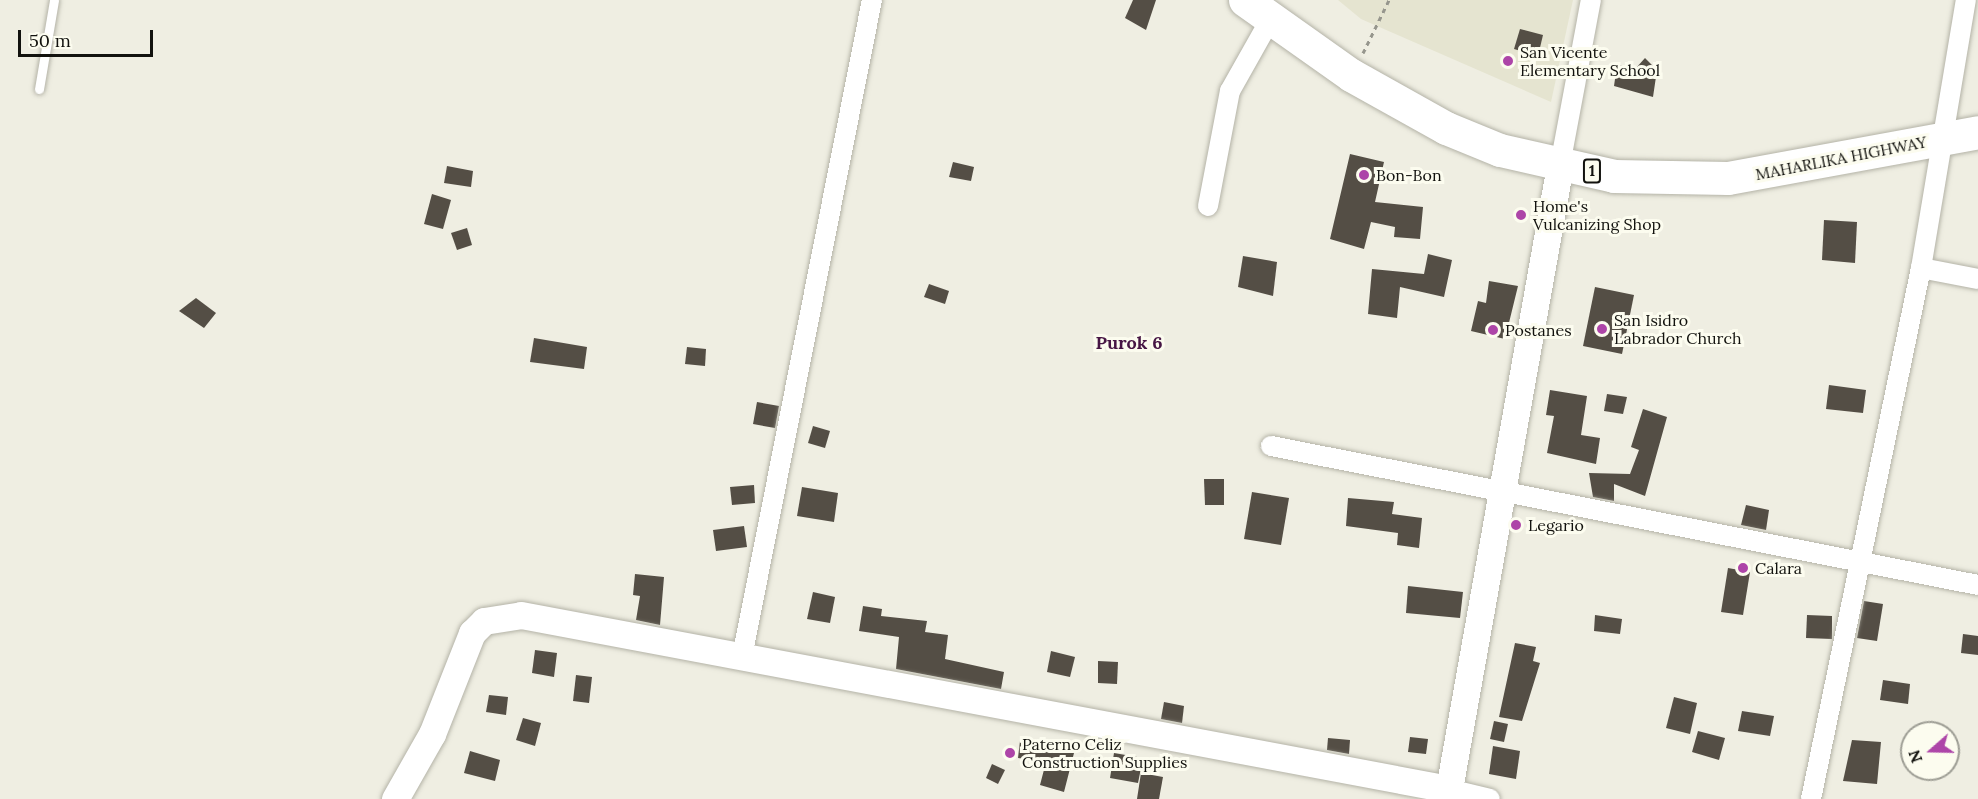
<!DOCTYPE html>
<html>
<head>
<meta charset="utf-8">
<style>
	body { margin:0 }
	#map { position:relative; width:1978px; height:799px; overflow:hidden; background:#efeee2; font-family:Lora,serif }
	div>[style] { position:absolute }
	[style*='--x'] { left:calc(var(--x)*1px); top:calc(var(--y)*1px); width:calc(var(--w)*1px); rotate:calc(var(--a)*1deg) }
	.built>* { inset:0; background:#e5e4d0 }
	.building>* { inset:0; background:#544e45 }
	.path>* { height:3px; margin-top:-1.5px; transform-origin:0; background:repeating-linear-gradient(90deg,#96968d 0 4.5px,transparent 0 9px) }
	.roads { filter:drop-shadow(0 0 2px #b4b3a7) drop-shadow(0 0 2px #b4b3a7) }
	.lane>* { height:9px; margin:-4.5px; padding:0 4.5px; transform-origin:4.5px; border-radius:4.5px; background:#fff }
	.street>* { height:20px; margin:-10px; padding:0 10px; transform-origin:10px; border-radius:10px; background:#fff }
	.secondary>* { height:27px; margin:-13.5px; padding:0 13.5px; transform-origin:13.5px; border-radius:13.5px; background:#fff }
	.highway>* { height:33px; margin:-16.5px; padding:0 16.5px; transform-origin:16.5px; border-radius:16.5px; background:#fff }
	.dots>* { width:16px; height:16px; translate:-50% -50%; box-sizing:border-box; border:3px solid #fcfcef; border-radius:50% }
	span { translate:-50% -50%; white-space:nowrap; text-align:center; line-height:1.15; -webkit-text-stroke:6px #fcfcef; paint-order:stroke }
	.shield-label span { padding:2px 4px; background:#fcfcef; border:2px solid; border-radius:4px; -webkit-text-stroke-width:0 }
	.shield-label { font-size:15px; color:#12120e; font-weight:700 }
	.poi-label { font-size:16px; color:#12120e }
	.left { translate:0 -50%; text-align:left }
	.street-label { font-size:16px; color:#12120e }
	.neighbourhood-label { font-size:18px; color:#461544; font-weight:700 }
	.north { position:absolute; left:1900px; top:721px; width:60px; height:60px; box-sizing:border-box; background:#fcfcef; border:2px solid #9e9e95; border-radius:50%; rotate:250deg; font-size:16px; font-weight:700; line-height:24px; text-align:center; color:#12120e }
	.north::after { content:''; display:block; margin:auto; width:21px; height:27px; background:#ad45a8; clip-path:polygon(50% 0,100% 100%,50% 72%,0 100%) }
	.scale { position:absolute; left:18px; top:30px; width:135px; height:27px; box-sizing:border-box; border:3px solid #12120e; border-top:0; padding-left:8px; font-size:18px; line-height:21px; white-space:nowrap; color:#12120e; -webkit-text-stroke:4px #fcfcef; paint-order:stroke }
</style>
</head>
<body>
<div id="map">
	<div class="built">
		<div style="clip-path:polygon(1338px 0,1573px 0,1551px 102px,1361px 19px)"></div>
	</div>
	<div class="building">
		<div style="clip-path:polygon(1133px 0,1156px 0,1146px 30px,1125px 18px)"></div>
		<div style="clip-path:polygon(1520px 29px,1543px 35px,1538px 56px,1514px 49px)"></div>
		<div style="clip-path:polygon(1645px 58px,1657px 70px,1653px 97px,1614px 86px,1617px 65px,1636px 68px)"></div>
		<div style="clip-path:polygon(1350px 154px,1384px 162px,1375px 202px,1423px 207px,1420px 239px,1394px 237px,1395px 227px,1371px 222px,1364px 249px,1330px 239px)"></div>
		<div style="clip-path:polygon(953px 162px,974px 167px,971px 181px,949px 177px)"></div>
		<div style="clip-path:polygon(447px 166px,473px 171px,471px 187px,444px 183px)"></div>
		<div style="clip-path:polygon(432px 194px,451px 200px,443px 229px,424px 224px)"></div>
		<div style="clip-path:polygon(1824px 220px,1857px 222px,1855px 263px,1822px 260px)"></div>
		<div style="clip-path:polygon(467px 228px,472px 245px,457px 250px,451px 233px)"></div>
		<div style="clip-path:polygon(1428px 254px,1452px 260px,1444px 297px,1400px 287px,1397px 318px,1368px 314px,1372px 269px,1424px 274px)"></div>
		<div style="clip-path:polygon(1243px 256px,1277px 262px,1273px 296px,1238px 287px)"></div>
		<div style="clip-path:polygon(1489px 281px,1518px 286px,1505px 339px,1471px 331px,1478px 301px,1486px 303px)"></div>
		<div style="clip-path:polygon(929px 284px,949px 291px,945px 304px,924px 297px)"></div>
		<div style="clip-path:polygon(1595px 287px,1634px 295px,1622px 354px,1583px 346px)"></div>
		<div style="clip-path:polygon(196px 298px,216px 313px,204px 328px,179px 311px)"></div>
		<div style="clip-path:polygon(534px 338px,587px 347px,584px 369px,530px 362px)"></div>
		<div style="clip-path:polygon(687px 347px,706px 349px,705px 366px,685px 364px)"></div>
		<div style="clip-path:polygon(1829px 385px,1866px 390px,1863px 413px,1826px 409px)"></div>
		<div style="clip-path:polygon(1550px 390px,1587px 396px,1581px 435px,1600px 438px,1596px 464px,1547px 453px,1554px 416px,1546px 415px)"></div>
		<div style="clip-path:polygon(1607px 394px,1627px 397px,1623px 414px,1604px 411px)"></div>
		<div style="clip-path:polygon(757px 402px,779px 406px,775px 428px,753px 424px)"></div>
		<div style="clip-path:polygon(1643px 409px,1667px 417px,1645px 496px,1614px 484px,1614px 501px,1593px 497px,1589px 473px,1630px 474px,1639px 450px,1631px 447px)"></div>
		<div style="clip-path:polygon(813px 426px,830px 431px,825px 448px,808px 443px)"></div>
		<div style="clip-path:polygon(1204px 479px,1224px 479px,1224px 505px,1205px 505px)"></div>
		<div style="clip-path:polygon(754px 485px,755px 503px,732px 505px,730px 487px)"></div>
		<div style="clip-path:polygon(802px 487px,838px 493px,834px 522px,797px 516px)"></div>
		<div style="clip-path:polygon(1252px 492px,1289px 498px,1281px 545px,1244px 539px)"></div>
		<div style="clip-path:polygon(1348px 498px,1394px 502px,1392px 514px,1422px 518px,1419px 548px,1397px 545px,1398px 533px,1346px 526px)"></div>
		<div style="clip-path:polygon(1746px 505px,1769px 510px,1766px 530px,1741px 525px)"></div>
		<div style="clip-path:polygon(744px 526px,747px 547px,716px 551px,713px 530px)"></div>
		<div style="clip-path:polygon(1728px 568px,1750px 572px,1743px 615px,1721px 612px)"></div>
		<div style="clip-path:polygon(635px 574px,664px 577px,660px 625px,636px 620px,640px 596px,633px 595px)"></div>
		<div style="clip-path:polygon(1408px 586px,1463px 592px,1460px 618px,1406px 613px)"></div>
		<div style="clip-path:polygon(813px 592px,835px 597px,830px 623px,807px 619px)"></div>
		<div style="clip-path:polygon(1864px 601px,1883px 604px,1877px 641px,1857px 638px)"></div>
		<div style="clip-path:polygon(863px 606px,882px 609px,881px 616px,927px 621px,925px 632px,948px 635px,945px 659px,1004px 672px,1001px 689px,896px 669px,899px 637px,859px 631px)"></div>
		<div style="clip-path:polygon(1595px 615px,1622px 619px,1620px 634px,1594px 631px)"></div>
		<div style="clip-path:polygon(1807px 615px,1832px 616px,1832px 639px,1806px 638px)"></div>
		<div style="clip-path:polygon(1963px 634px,1978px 636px,1978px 655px,1961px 653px)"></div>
		<div style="clip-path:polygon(1515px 643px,1536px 647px,1533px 661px,1540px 663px,1522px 721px,1499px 717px)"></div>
		<div style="clip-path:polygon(535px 650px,557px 653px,554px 677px,532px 673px)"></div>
		<div style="clip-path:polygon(1051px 651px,1075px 657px,1070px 677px,1047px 672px)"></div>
		<div style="clip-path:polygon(1098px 661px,1118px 662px,1117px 684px,1098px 683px)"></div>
		<div style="clip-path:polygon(576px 675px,592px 677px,589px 703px,573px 701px)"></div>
		<div style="clip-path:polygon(1883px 680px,1910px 684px,1908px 704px,1880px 700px)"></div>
		<div style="clip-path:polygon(489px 695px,508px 697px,506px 715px,486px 712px)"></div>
		<div style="clip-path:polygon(1674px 697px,1697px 703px,1690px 734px,1666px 728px)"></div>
		<div style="clip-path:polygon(1164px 702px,1184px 706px,1182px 723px,1161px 719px)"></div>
		<div style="clip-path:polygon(1742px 711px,1774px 716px,1770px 736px,1738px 731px)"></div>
		<div style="clip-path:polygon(523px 718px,541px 723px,535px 746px,516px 740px)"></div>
		<div style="clip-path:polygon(1494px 721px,1508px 724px,1504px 742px,1490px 739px)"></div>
		<div style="clip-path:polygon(1698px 731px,1725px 738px,1719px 760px,1692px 752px)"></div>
		<div style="clip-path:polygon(1410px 737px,1428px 739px,1426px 754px,1408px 752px)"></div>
		<div style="clip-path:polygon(1328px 738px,1350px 740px,1349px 754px,1327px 750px)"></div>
		<div style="clip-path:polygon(1852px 740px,1881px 742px,1877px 784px,1843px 781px)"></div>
		<div style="clip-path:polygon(1020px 741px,1074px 753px,1064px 792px,1040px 785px,1046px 762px,1018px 758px)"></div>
		<div style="clip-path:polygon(1493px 746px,1520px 751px,1516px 779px,1489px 774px)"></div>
		<div style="clip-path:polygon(470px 751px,500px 760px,495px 781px,464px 773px)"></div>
		<div style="clip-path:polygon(1114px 753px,1143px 758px,1138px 783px,1110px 778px)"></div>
		<div style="clip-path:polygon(992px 764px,1005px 770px,998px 784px,986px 778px)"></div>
		<div style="clip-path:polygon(1141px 773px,1163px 777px,1159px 799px,1137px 799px)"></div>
	</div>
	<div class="path">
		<div style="--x:1363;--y:53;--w:59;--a:-63.9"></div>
	</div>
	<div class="roads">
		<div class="lane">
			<div style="--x:39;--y:89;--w:90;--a:-80.4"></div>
		</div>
		<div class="street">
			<div style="--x:1560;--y:165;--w:168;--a:-79.4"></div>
			<div style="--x:1208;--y:206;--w:117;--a:-79.2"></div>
			<div style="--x:1230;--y:91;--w:81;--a:-60.6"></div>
			<div style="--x:1921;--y:268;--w:58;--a:10.9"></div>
			<div style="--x:1271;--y:446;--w:721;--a:11.12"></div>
			<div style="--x:742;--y:657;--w:670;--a:-78.81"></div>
			<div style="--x:1449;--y:789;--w:42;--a:13.7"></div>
			<div style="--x:1811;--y:799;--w:542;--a:-78.3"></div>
			<div style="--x:1921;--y:268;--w:272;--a:-80.5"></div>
		</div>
		<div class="secondary">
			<div style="--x:395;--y:799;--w:75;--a:-60.4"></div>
			<div style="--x:432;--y:734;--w:109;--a:-68.4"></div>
			<div style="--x:472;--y:633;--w:17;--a:-45"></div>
			<div style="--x:484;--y:621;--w:37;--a:-9"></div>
			<div style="--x:521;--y:615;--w:944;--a:10.62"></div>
			<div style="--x:1449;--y:789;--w:634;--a:-79.91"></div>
		</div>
		<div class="highway">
			<div style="--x:1245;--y:0;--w:130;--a:35.3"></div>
			<div style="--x:1351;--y:75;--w:109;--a:29.2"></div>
			<div style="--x:1446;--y:128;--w:58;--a:22.2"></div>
			<div style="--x:1500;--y:150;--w:117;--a:12.8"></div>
			<div style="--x:1614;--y:176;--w:114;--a:1"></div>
			<div style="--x:1728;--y:178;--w:254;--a:-10.4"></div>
		</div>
	</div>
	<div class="dots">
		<div style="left:1508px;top:61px;background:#ad45a8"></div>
		<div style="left:1364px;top:175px;background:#ad45a8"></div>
		<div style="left:1521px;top:215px;background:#ad45a8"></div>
		<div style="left:1602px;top:329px;background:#ad45a8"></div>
		<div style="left:1493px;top:330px;background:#ad45a8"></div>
		<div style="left:1516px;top:525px;background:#ad45a8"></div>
		<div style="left:1743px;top:568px;background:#ad45a8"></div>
		<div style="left:1010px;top:753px;background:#ad45a8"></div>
	</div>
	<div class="shield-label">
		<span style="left:1592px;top:171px">1</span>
	</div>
	<div class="poi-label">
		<span class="left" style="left:1520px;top:61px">San Vicente<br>Elementary School</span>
		<span class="left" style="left:1376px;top:175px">Bon-Bon</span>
		<span class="left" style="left:1533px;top:215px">Home's<br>Vulcanizing Shop</span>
		<span class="left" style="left:1614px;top:329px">San Isidro<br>Labrador Church</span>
		<span class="left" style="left:1505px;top:330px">Postanes</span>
		<span class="left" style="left:1528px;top:525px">Legario</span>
		<span class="left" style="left:1755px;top:568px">Calara</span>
		<span class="left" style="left:1022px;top:753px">Paterno Celiz<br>Construction Supplies</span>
	</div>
	<div class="street-label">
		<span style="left:1841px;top:158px;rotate:-11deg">MAHARLIKA HIGHWAY</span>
	</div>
	<div class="neighbourhood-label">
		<span style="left:1129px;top:343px">Purok 6</span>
	</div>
	<div class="north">N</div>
	<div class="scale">50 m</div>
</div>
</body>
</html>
